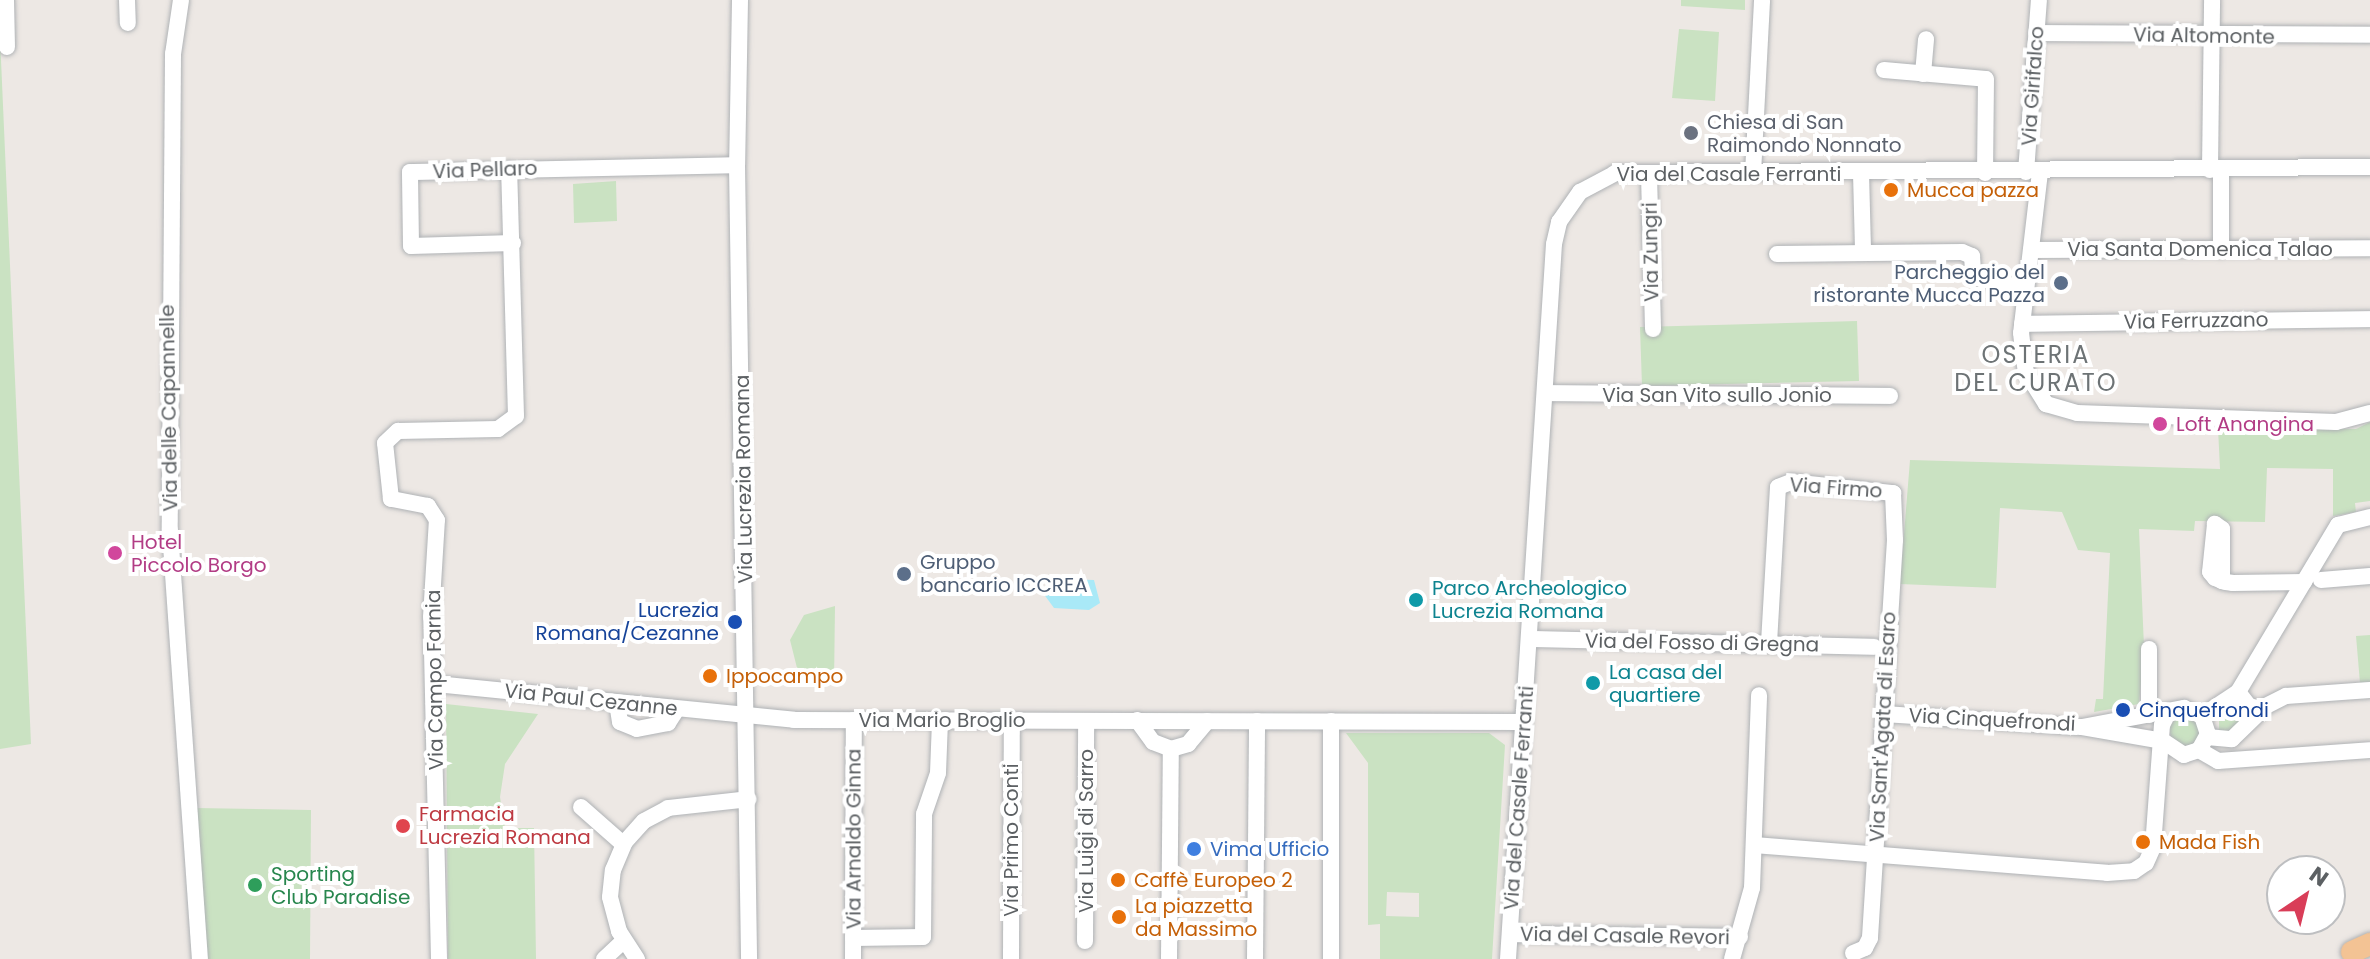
<!DOCTYPE html>
<html>
<head>
<meta charset="utf-8">
<style>
	body { margin:0 }
	#map { position:relative; width:2370px; height:959px; overflow:hidden; background:#ede8e4; font-family:Poppins,sans-serif }
	div>[style] { position:absolute }
	[style*='--x'] { left:calc(var(--x)*1px); top:calc(var(--y)*1px); width:calc(var(--w)*1px); rotate:calc(var(--a)*1deg) }
	.green>* { inset:0; background:#cae2c2 }
	.round { border-radius:50% }
	.water>* { inset:0; background:#a9e9f7 }
	.roads { filter:drop-shadow(0 0 2px #afb2b5) drop-shadow(0 0 2px #afb2b5) }
	.minor>* { height:16px; margin:-8px; padding:0 8px; transform-origin:8px; border-radius:8px; background:#fff }
	.highway>* { height:22px; margin:-11px; padding:0 11px; transform-origin:11px; border-radius:11px; background:#f3c394 }
	.dots>* { width:22px; height:22px; translate:-50% -50%; box-sizing:border-box; border:4px solid #fff; border-radius:50% }
	span { translate:-50% -50%; white-space:nowrap; text-align:center; line-height:1.15; -webkit-text-stroke:8px #fff; paint-order:stroke }
	.street-label { font-size:20px; color:#5c6063 }
	.worship-label { font-size:20px; color:#5b616d }
	.left { translate:0 -50%; text-align:left }
	.food-label { font-size:20px; color:#c56008 }
	.service-label { font-size:20px; color:#4e5e75 }
	.right { translate:-100% -50%; text-align:right }
	.hotel-label { font-size:20px; color:#b23c85 }
	.culture-label { font-size:20px; color:#0d838f }
	.transit-label { font-size:20px; color:#164399 }
	.health-label { font-size:20px; color:#be3a42 }
	.shop-label { font-size:20px; color:#366cbe }
	.leisure-label { font-size:20px; color:#27864d }
	.quarter-label { font-size:24px; color:#6d7375; letter-spacing:2px }
	.north { position:absolute; left:2266px; top:855px; width:80px; height:80px; box-sizing:border-box; background:#fff; border:2px solid #bebfc1; border-radius:50%; rotate:35deg; font-size:22px; font-weight:700; line-height:32px; text-align:center; color:#5c6063 }
	.north::after { content:''; display:block; margin:auto; width:28px; height:36px; background:#d93d58; clip-path:polygon(50% 0,100% 100%,50% 72%,0 100%) }
</style>
</head>
<body>
<div id="map">
	<div class="green">
		<div style="clip-path:polygon(1681px 0,1745px 0,1745px 10px,1681px 6px)"></div>
		<div style="clip-path:polygon(1679px 29px,1719px 32px,1715px 101px,1672px 98px)"></div>
		<div style="clip-path:polygon(0 37px,31px 744px,0 749px)"></div>
		<div style="clip-path:polygon(616px 181px,617px 221px,574px 223px,573px 184px)"></div>
		<div style="clip-path:polygon(1857px 321px,1859px 381px,1642px 386px,1640px 327px)"></div>
		<div style="clip-path:polygon(2370px 422px,2370px 501px,2355px 503px,2356px 512px,2333px 516px,2333px 469px,2267px 468px,2265px 522px,2195px 521px,2194px 531px,2139px 529px,2144px 647px,2139px 704px,2094px 712px,2096px 699px,2103px 699px,2110px 553px,2078px 550px,2062px 512px,2000px 508px,1996px 588px,1900px 584px,1910px 460px,2220px 469px,2218px 428px,2356px 429px)"></div>
		<div style="clip-path:polygon(835px 606px,834px 684px,826px 684px,797px 668px,790px 640px,804px 615px)"></div>
		<div style="clip-path:polygon(2370px 635px,2370px 682px,2360px 683px,2356px 636px)"></div>
		<div style="clip-path:polygon(2237px 703px,2248px 715px,2230px 732px,2219px 731px,2219px 717px)"></div>
		<div style="clip-path:polygon(446px 704px,538px 714px,505px 764px,500px 797px,505px 828px,534px 828px,536px 959px,448px 959px)"></div>
		<div class="round" style="left:2170px;top:716px;width:30px;height:30px"></div>
		<div style="clip-path:polygon(evenodd,1346px 733px,1489px 733px,1505px 745px,1492px 959px,1380px 959px,1380px 924px,1368px 925px,1368px 763px,1346px 733px,1387px 892px,1419px 893px,1419px 917px,1386px 916px,1387px 892px)"></div>
		<div style="clip-path:polygon(196px 808px,311px 810px,310px 959px,205px 959px)"></div>
	</div>
	<div class="water">
		<div style="clip-path:polygon(1059px 579px,1094px 580px,1100px 603px,1089px 610px,1054px 608px,1043px 593px)"></div>
	</div>
	<div class="roads">
		<div class="minor">
			<div style="--x:6;--y:0;--w:47;--a:88.8"></div>
			<div style="--x:127;--y:0;--w:23;--a:88"></div>
			<div style="--x:181;--y:0;--w:55;--a:98.4"></div>
			<div style="--x:173;--y:54;--w:477;--a:90.4"></div>
			<div style="--x:170;--y:531;--w:429;--a:86"></div>
			<div style="--x:740;--y:0;--w:165;--a:91"></div>
			<div style="--x:737;--y:165;--w:794;--a:89.13"></div>
			<div style="--x:2037;--y:33;--w:333;--a:0.3"></div>
			<div style="--x:1884;--y:70;--w:102;--a:5"></div>
			<div style="--x:1986;--y:79;--w:94;--a:90.6"></div>
			<div style="--x:1923;--y:74;--w:35;--a:-85"></div>
			<div style="--x:2210;--y:170;--w:170;--a:-89.3"></div>
			<div style="--x:2026;--y:172;--w:172;--a:-85.7"></div>
			<div style="--x:2040;--y:172;--w:162;--a:96.7"></div>
			<div style="--x:2021;--y:333;--w:39;--a:83"></div>
			<div style="--x:2026;--y:372;--w:38;--a:58"></div>
			<div style="--x:2046;--y:404;--w:32;--a:16"></div>
			<div style="--x:2077;--y:413;--w:259;--a:2"></div>
			<div style="--x:2336;--y:422;--w:35;--a:-15"></div>
			<div style="--x:1753;--y:173;--w:173;--a:-87"></div>
			<div style="--x:1861;--y:173;--w:78;--a:88.5"></div>
			<div style="--x:1649;--y:175;--w:154;--a:88.5"></div>
			<div style="--x:513;--y:243;--w:102;--a:178.3"></div>
			<div style="--x:411;--y:246;--w:74;--a:-90.8"></div>
			<div style="--x:410;--y:172;--w:327;--a:-1.2"></div>
			<div style="--x:2031;--y:250;--w:339;--a:-0.3"></div>
			<div style="--x:2221;--y:250;--w:80;--a:-90"></div>
			<div style="--x:1777;--y:254;--w:185;--a:-0.6"></div>
			<div style="--x:1962;--y:252;--w:11;--a:22"></div>
			<div style="--x:1972;--y:256;--w:14;--a:86"></div>
			<div style="--x:1973;--y:270;--w:12;--a:48"></div>
			<div style="--x:1981;--y:279;--w:45;--a:11.6"></div>
			<div style="--x:2022;--y:324;--w:348;--a:-0.8"></div>
			<div style="--x:1545;--y:393;--w:345;--a:0.5"></div>
			<div style="--x:2321;--y:580;--w:49;--a:-4.7"></div>
			<div style="--x:2222;--y:581;--w:52;--a:-90"></div>
			<div style="--x:2222;--y:529;--w:9;--a:-144"></div>
			<div style="--x:2215;--y:524;--w:48;--a:95.9"></div>
			<div style="--x:2210;--y:572;--w:8;--a:50"></div>
			<div style="--x:2215;--y:578;--w:8;--a:23"></div>
			<div style="--x:2222;--y:581;--w:4;--a:14"></div>
			<div style="--x:2226;--y:582;--w:7;--a:8"></div>
			<div style="--x:2233;--y:583;--w:71;--a:-0.8"></div>
			<div style="--x:1530;--y:639;--w:344;--a:1.3"></div>
			<div style="--x:1769;--y:643;--w:156;--a:-86.7"></div>
			<div style="--x:1778;--y:487;--w:14;--a:-21"></div>
			<div style="--x:1791;--y:482;--w:103;--a:6.2"></div>
			<div style="--x:1893;--y:493;--w:47;--a:87.6"></div>
			<div style="--x:1895;--y:540;--w:399;--a:93.6"></div>
			<div style="--x:1870;--y:938;--w:11;--a:117"></div>
			<div style="--x:1865;--y:948;--w:13;--a:157"></div>
			<div style="--x:436;--y:684;--w:360;--a:5.7"></div>
			<div style="--x:794;--y:720;--w:730;--a:0.16"></div>
			<div style="--x:2238;--y:692;--w:18;--a:52"></div>
			<div style="--x:2249;--y:706;--w:11;--a:15"></div>
			<div style="--x:2260;--y:709;--w:29;--a:-27"></div>
			<div style="--x:2286;--y:696;--w:84;--a:-4.1"></div>
			<div style="--x:617;--y:703;--w:19;--a:81"></div>
			<div style="--x:620;--y:722;--w:18;--a:22"></div>
			<div style="--x:637;--y:729;--w:32;--a:-11"></div>
			<div style="--x:668;--y:723;--w:17;--a:-57"></div>
			<div style="--x:1884;--y:714;--w:198;--a:3.8"></div>
			<div style="--x:2082;--y:727;--w:104;--a:-10.6"></div>
			<div style="--x:2184;--y:708;--w:20;--a:24"></div>
			<div style="--x:2202;--y:716;--w:19;--a:72"></div>
			<div style="--x:2208;--y:734;--w:18;--a:119"></div>
			<div style="--x:2199;--y:750;--w:16;--a:162"></div>
			<div style="--x:2184;--y:755;--w:25;--a:-146"></div>
			<div style="--x:2163;--y:741;--w:82;--a:-170.2"></div>
			<div style="--x:2149;--y:715;--w:66;--a:-90"></div>
			<div style="--x:2202;--y:716;--w:43;--a:-33.7"></div>
			<div style="--x:2238;--y:692;--w:195;--a:-59.1"></div>
			<div style="--x:2338;--y:525;--w:33;--a:-14"></div>
			<div style="--x:1137;--y:720;--w:27;--a:54"></div>
			<div style="--x:1153;--y:742;--w:19;--a:21"></div>
			<div style="--x:1171;--y:749;--w:18;--a:-16"></div>
			<div style="--x:1188;--y:744;--w:30;--a:-50"></div>
			<div style="--x:1331;--y:721;--w:238;--a:90"></div>
			<div style="--x:2207;--y:737;--w:25;--a:5"></div>
			<div style="--x:2232;--y:739;--w:46;--a:-44.1"></div>
			<div style="--x:2199;--y:750;--w:22;--a:30"></div>
			<div style="--x:2218;--y:761;--w:152;--a:-4.1"></div>
			<div style="--x:581;--y:807;--w:56;--a:41.4"></div>
			<div style="--x:1754;--y:845;--w:354;--a:4.5"></div>
			<div style="--x:2107;--y:873;--w:27;--a:-4"></div>
			<div style="--x:2134;--y:871;--w:14;--a:-34"></div>
			<div style="--x:2146;--y:863;--w:17;--a:-66"></div>
			<div style="--x:2153;--y:847;--w:122;--a:-85.8"></div>
			<div style="--x:2162;--y:725;--w:11;--a:-63"></div>
			<div style="--x:1510;--y:934;--w:230;--a:0.7"></div>
			<div style="--x:853;--y:938;--w:70;--a:-0.8"></div>
			<div style="--x:923;--y:937;--w:123;--a:-89.5"></div>
			<div style="--x:924;--y:814;--w:43;--a:-71.1"></div>
			<div style="--x:938;--y:773;--w:52;--a:-87.8"></div>
			<div style="--x:1085;--y:941;--w:220;--a:-89.7"></div>
			<div style="--x:439;--y:959;--w:342;--a:-91.3"></div>
			<div style="--x:431;--y:617;--w:97;--a:-86.5"></div>
			<div style="--x:437;--y:520;--w:17;--a:-123"></div>
			<div style="--x:428;--y:506;--w:38;--a:-169"></div>
			<div style="--x:391;--y:499;--w:56;--a:-96.1"></div>
			<div style="--x:385;--y:443;--w:18;--a:-43"></div>
			<div style="--x:398;--y:431;--w:100;--a:-1.1"></div>
			<div style="--x:498;--y:429;--w:22;--a:-36"></div>
			<div style="--x:516;--y:416;--w:247;--a:-91.6"></div>
			<div style="--x:604;--y:959;--w:26;--a:-43"></div>
			<div style="--x:637;--y:959;--w:33;--a:-123"></div>
			<div style="--x:619;--y:931;--w:35;--a:-105"></div>
			<div style="--x:610;--y:897;--w:27;--a:-84"></div>
			<div style="--x:613;--y:870;--w:30;--a:-67"></div>
			<div style="--x:625;--y:842;--w:28;--a:-48"></div>
			<div style="--x:644;--y:821;--w:27;--a:-28"></div>
			<div style="--x:668;--y:808;--w:81;--a:-6.3"></div>
			<div style="--x:853;--y:959;--w:239;--a:-89.8"></div>
			<div style="--x:1011;--y:959;--w:238;--a:-89.8"></div>
			<div style="--x:1169;--y:959;--w:210;--a:-89.5"></div>
			<div style="--x:1255;--y:959;--w:238;--a:-89.5"></div>
			<div style="--x:1508;--y:959;--w:716;--a:-86.32"></div>
			<div style="--x:1554;--y:244;--w:23;--a:-77"></div>
			<div style="--x:1559;--y:222;--w:37;--a:-55"></div>
			<div style="--x:1580;--y:192;--w:40;--a:-28"></div>
			<div style="--x:1615;--y:173;--w:755;--a:-0.46"></div>
			<div style="--x:1732;--y:959;--w:74;--a:-74.3"></div>
			<div style="--x:1752;--y:888;--w:193;--a:-87.9"></div>
		</div>
		<div class="highway">
			<div style="--x:2352;--y:952;--w:20;--a:-24"></div>
		</div>
	</div>
	<div class="dots">
		<div style="left:1691px;top:133px;background:#6b7280"></div>
		<div style="left:1891px;top:190px;background:#e8710a"></div>
		<div style="left:2061px;top:283px;background:#5c6f8a"></div>
		<div style="left:2160px;top:424px;background:#d1479c"></div>
		<div style="left:115px;top:553px;background:#d1479c"></div>
		<div style="left:904px;top:574px;background:#5c6f8a"></div>
		<div style="left:1416px;top:600px;background:#0f9aa8"></div>
		<div style="left:735px;top:622px;background:#1a4fb4"></div>
		<div style="left:710px;top:676px;background:#e8710a"></div>
		<div style="left:1593px;top:683px;background:#0f9aa8"></div>
		<div style="left:2123px;top:710px;background:#1a4fb4"></div>
		<div style="left:403px;top:826px;background:#e0444e"></div>
		<div style="left:2143px;top:842px;background:#e8710a"></div>
		<div style="left:1194px;top:849px;background:#3f7fe0"></div>
		<div style="left:1118px;top:880px;background:#e8710a"></div>
		<div style="left:255px;top:885px;background:#2e9e5b"></div>
		<div style="left:1119px;top:917px;background:#e8710a"></div>
	</div>
	<div class="street-label">
		<span style="left:2204px;top:36px;rotate:1deg">Via Altomonte</span>
		<span style="left:2033px;top:86px;rotate:-86deg">Via Girifalco</span>
		<span style="left:485px;top:170px;rotate:-2deg">Via Pellaro</span>
		<span style="left:1729px;top:174px">Via del Casale Ferranti</span>
		<span style="left:2200px;top:249px">Via Santa Domenica Talao</span>
		<span style="left:1651px;top:252px;rotate:-91deg">Via Zungri</span>
		<span style="left:2196px;top:321px;rotate:-1deg">Via Ferruzzano</span>
		<span style="left:1717px;top:395px">Via San Vito sullo Jonio</span>
		<span style="left:169px;top:408px;rotate:-91deg">Via delle Capannelle</span>
		<span style="left:744px;top:479px;rotate:-91deg">Via Lucrezia Romana</span>
		<span style="left:1836px;top:488px;rotate:4deg">Via Firmo</span>
		<span style="left:1702px;top:643px;rotate:1deg">Via del Fosso di Gregna</span>
		<span style="left:435px;top:680px;rotate:-91deg">Via Campo Farnia</span>
		<span style="left:591px;top:700px;rotate:6deg">Via Paul Cezanne</span>
		<span style="left:942px;top:720px">Via Mario Broglio</span>
		<span style="left:1992px;top:720px;rotate:3deg">Via Cinquefrondi</span>
		<span style="left:1883px;top:727px;rotate:-87deg">Via Sant'Agata di Esaro</span>
		<span style="left:1519px;top:798px;rotate:-86deg">Via del Casale Ferranti</span>
		<span style="left:1086px;top:831px;rotate:-90deg">Via Luigi di Sarro</span>
		<span style="left:854px;top:839px;rotate:-90deg">Via Arnaldo Ginna</span>
		<span style="left:1011px;top:840px;rotate:-90deg">Via Primo Conti</span>
		<span style="left:1625px;top:936px;rotate:1deg">Via del Casale Revori</span>
	</div>
	<div class="worship-label">
		<span class="left" style="left:1707px;top:134px">Chiesa di San<br>Raimondo Nonnato</span>
	</div>
	<div class="food-label">
		<span class="left" style="left:1907px;top:190px">Mucca pazza</span>
		<span class="left" style="left:726px;top:676px">Ippocampo</span>
		<span class="left" style="left:2159px;top:842px">Mada Fish</span>
		<span class="left" style="left:1134px;top:880px">Caffè Europeo 2</span>
		<span class="left" style="left:1135px;top:918px">La piazzetta<br>da Massimo</span>
	</div>
	<div class="service-label">
		<span class="right" style="left:2045px;top:284px">Parcheggio del<br>ristorante Mucca Pazza</span>
		<span class="left" style="left:920px;top:574px">Gruppo<br>bancario ICCREA</span>
	</div>
	<div class="hotel-label">
		<span class="left" style="left:2176px;top:424px">Loft Anangina</span>
		<span class="left" style="left:131px;top:554px">Hotel<br>Piccolo Borgo</span>
	</div>
	<div class="culture-label">
		<span class="left" style="left:1432px;top:600px">Parco Archeologico<br>Lucrezia Romana</span>
		<span class="left" style="left:1609px;top:684px">La casa del<br>quartiere</span>
	</div>
	<div class="transit-label">
		<span class="right" style="left:719px;top:622px">Lucrezia<br>Romana/Cezanne</span>
		<span class="left" style="left:2139px;top:710px">Cinquefrondi</span>
	</div>
	<div class="health-label">
		<span class="left" style="left:419px;top:826px">Farmacia<br>Lucrezia Romana</span>
	</div>
	<div class="shop-label">
		<span class="left" style="left:1210px;top:849px">Vima Ufficio</span>
	</div>
	<div class="leisure-label">
		<span class="left" style="left:271px;top:886px">Sporting<br>Club Paradise</span>
	</div>
	<div class="quarter-label">
		<span style="left:2036px;top:369px">OSTERIA<br>DEL CURATO</span>
	</div>
	<div class="north">N</div>
</div>
</body>
</html>
